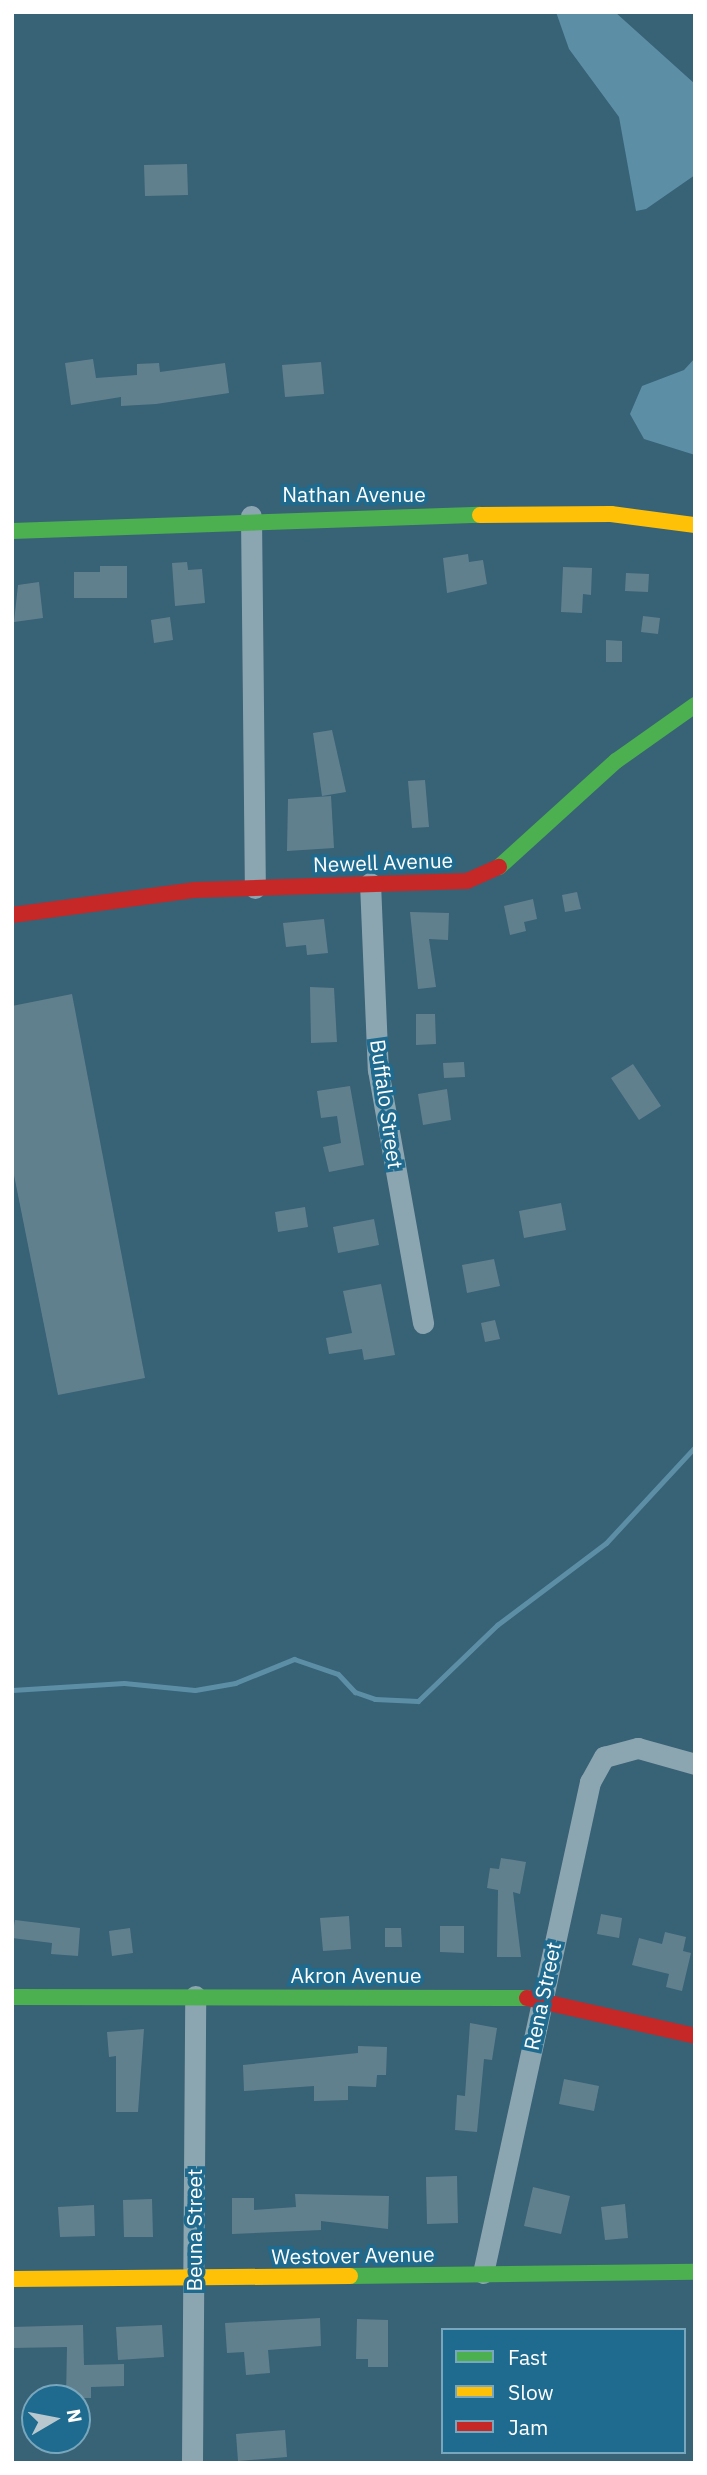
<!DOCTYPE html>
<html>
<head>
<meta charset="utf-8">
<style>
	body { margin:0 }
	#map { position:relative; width:707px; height:2475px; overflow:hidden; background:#386275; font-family:"IBM Plex Sans",sans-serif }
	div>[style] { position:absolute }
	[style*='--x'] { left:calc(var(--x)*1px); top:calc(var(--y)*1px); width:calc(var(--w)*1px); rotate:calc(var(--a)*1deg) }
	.water>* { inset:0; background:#5c8fa6 }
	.stream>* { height:5px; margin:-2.5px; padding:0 2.5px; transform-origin:2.5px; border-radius:2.5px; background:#5c8fa6 }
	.building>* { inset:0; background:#61808e }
	.street>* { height:21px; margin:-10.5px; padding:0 10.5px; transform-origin:10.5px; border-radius:10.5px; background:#8ca6b1 }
	.fast>* { height:16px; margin:-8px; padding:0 8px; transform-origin:8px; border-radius:8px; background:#4caf50 }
	.slow>* { height:16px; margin:-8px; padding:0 8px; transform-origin:8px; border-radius:8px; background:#ffc107 }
	.jam>* { height:16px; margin:-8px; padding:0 8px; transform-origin:8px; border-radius:8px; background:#c62828 }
	span { translate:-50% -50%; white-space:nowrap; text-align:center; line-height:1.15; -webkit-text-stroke:7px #1e6b8f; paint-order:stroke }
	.street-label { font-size:21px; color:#fff }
	.frame { position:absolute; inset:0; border:14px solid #fff; pointer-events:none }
	.legend { position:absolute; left:441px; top:2328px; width:245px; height:126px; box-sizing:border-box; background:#1e6b8f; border:2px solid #78a6bc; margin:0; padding:9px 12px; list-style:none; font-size:21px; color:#fff }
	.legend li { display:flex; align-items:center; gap:14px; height:35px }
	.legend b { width:35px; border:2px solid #78a6bc }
	.north { position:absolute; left:21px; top:2384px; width:70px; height:70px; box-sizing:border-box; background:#1e6b8f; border:2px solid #78a6bc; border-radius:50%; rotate:80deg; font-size:19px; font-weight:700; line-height:28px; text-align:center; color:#fff }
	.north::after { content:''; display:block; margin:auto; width:24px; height:32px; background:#b9c8cf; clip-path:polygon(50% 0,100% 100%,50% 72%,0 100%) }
</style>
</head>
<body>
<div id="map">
	<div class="water">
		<div style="clip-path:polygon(556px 12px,615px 12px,695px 84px,695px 175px,646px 209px,636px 211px,619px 117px,569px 49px)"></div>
		<div style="clip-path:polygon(695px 358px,695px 455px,644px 439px,630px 414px,642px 386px,684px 370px)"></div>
	</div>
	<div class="stream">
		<div style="--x:12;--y:1690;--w:112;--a:-3.6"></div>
		<div style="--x:124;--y:1683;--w:71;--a:5.6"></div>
		<div style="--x:195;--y:1690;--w:41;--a:-9.9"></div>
		<div style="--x:235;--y:1683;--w:64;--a:-22.1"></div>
		<div style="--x:294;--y:1659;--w:46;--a:18.8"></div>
		<div style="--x:338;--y:1674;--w:25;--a:47"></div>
		<div style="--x:355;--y:1692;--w:21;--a:19"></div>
		<div style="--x:375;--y:1699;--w:43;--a:2.7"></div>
		<div style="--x:418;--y:1701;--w:110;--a:-43.9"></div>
		<div style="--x:497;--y:1625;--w:136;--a:-37"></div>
		<div style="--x:606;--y:1543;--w:131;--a:-47.2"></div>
	</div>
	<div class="building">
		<div style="clip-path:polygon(187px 164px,188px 195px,145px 196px,144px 165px)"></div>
		<div style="clip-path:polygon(93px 359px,96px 378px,137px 375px,137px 364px,159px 363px,160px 372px,225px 363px,229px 393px,156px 404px,121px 406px,121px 397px,71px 405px,65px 363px)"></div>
		<div style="clip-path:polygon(321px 362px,324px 394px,285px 397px,282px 365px)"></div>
		<div style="clip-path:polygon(468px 554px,469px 562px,483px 560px,487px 584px,447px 593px,443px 558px)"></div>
		<div style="clip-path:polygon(187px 562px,188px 570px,202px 569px,205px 603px,175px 606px,172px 563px)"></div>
		<div style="clip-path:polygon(100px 566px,127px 566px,127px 598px,74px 598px,74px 572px,100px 572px)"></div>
		<div style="clip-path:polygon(563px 567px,592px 568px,591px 595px,583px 594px,582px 613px,561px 612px)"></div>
		<div style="clip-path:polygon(626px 573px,649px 574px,648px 592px,625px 591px)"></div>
		<div style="clip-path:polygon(39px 582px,43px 618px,14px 622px,18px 585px)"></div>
		<div style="clip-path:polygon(643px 616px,660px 618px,658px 634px,641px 632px)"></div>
		<div style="clip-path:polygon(170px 617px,173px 640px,154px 643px,151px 620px)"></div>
		<div style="clip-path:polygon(606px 640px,622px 641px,622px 662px,606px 662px)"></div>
		<div style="clip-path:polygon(332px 730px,346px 792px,322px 796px,313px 733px)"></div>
		<div style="clip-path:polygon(425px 780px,429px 827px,412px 828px,408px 781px)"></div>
		<div style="clip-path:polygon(331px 796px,334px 848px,287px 851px,288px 799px)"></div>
		<div style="clip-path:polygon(577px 892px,581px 909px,565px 912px,562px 895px)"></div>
		<div style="clip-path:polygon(533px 899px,537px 919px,524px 922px,526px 931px,510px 935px,504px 906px)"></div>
		<div style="clip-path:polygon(410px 912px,449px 913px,448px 940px,429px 939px,436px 987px,418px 989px)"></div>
		<div style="clip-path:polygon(324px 919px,328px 953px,307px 955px,306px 945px,286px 947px,283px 923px)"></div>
		<div style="clip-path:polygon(310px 987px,334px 988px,337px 1042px,311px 1043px)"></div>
		<div style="clip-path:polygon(72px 994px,145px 1378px,58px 1395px,12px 1165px,12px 1006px)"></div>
		<div style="clip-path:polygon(416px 1014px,435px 1014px,436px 1044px,416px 1045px)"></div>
		<div style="clip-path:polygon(464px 1062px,465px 1077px,444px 1078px,443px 1063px)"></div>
		<div style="clip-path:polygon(633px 1064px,661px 1106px,639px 1120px,611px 1078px)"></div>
		<div style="clip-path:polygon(350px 1086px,364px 1165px,329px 1172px,323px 1147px,341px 1143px,337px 1116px,321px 1118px,317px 1091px)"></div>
		<div style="clip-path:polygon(447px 1089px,451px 1120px,423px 1125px,418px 1094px)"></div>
		<div style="clip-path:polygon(561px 1203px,566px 1230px,524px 1238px,519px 1211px)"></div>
		<div style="clip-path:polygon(305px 1207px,308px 1227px,278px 1232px,275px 1212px)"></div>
		<div style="clip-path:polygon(374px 1219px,379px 1245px,338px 1253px,333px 1227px)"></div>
		<div style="clip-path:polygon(494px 1259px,500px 1286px,467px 1293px,462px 1265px)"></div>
		<div style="clip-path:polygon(381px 1284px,395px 1355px,364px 1360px,362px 1349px,329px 1354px,326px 1338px,352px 1333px,343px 1291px)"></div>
		<div style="clip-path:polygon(495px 1320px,500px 1339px,485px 1342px,481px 1323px)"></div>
		<div style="clip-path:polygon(501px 1858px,526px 1862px,520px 1894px,513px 1892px,521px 1957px,497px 1957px,498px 1890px,487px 1888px,490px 1868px,499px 1869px)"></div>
		<div style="clip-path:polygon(601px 1914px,622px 1918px,619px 1938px,597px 1934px)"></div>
		<div style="clip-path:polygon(349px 1916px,351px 1949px,323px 1951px,320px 1918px)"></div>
		<div style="clip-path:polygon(15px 1920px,80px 1928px,78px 1956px,51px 1954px,52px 1943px,12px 1938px)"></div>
		<div style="clip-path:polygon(440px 1926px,464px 1926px,464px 1953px,440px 1952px)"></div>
		<div style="clip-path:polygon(130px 1928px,133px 1953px,112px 1956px,109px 1931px)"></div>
		<div style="clip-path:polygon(385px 1928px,401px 1928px,402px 1947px,385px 1947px)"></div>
		<div style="clip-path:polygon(665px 1932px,686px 1937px,683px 1951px,691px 1953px,682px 1991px,666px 1987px,669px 1974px,632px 1965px,639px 1938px,662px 1944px)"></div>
		<div style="clip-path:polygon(470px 2023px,497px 2028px,492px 2060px,484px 2059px,477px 2132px,455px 2130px,457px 2095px,465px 2096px)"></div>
		<div style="clip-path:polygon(144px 2029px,138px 2112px,116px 2112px,116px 2056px,109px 2057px,107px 2032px)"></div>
		<div style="clip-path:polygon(358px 2046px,387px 2047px,386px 2075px,377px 2075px,376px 2087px,348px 2086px,348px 2100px,314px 2101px,314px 2086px,244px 2091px,243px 2065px,358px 2053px)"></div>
		<div style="clip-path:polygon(564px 2079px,599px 2086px,594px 2111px,559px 2104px)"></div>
		<div style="clip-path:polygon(457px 2176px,458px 2223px,427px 2224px,426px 2177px)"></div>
		<div style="clip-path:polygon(533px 2187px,570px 2196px,561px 2234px,524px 2226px)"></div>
		<div style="clip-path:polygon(295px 2194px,389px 2196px,388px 2229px,321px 2221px,321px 2230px,232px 2234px,232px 2198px,254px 2198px,254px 2210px,296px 2207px)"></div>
		<div style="clip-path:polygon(152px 2199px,153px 2237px,124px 2237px,123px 2200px)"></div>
		<div style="clip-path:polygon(625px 2204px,628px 2238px,605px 2240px,601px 2207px)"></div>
		<div style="clip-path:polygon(94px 2205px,95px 2236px,60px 2237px,58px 2207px)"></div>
		<div style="clip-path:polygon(320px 2318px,321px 2346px,268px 2350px,270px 2373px,246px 2375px,244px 2352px,227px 2353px,225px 2323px)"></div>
		<div style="clip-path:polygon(357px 2319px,388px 2320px,388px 2367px,368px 2367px,368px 2359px,356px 2359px)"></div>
		<div style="clip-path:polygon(83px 2325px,84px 2365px,124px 2364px,124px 2386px,91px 2387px,91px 2398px,66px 2398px,67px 2347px,12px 2348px,12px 2327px)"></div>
		<div style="clip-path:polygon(162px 2325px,164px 2357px,118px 2360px,116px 2327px)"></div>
		<div style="clip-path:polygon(285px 2430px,287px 2457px,238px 2461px,236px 2434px)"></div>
	</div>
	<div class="street">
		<div style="--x:251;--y:516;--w:372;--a:89.4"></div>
		<div style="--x:370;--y:883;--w:187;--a:87.6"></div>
		<div style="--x:378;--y:1070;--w:257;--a:79.9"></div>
		<div style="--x:483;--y:2273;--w:503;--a:-77.71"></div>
		<div style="--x:590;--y:1782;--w:29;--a:-61"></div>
		<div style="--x:604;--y:1757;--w:35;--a:-15"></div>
		<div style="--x:638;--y:1748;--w:59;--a:15.7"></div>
		<div style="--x:192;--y:2463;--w:467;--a:-89.6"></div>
	</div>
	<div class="fast">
		<div style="--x:12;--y:531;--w:468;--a:-2"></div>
		<div style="--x:499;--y:867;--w:158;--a:-42.2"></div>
		<div style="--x:616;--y:761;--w:97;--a:-35.3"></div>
		<div style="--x:12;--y:1997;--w:515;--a:0.11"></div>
		<div style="--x:350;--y:2276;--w:345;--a:-0.7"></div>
	</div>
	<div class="slow">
		<div style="--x:480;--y:515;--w:131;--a:-0.4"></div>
		<div style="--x:611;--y:514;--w:85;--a:7.5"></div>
		<div style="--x:12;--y:2279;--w:338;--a:-0.5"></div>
	</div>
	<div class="jam">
		<div style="--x:12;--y:915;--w:185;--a:-7.8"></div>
		<div style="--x:195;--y:890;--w:272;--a:-1.9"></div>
		<div style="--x:467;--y:881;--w:35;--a:-24"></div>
		<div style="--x:527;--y:1998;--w:172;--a:12.7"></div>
	</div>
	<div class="street-label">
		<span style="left:354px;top:494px">Nathan Avenue</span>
		<span style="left:383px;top:862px;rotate:-2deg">Newell Avenue</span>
		<span style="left:387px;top:1104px;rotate:82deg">Buffalo Street</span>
		<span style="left:356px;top:1975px">Akron Avenue</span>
		<span style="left:542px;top:1996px;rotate:-78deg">Rena Street</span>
		<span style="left:194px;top:2230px;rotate:-90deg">Beuna Street</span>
		<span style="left:353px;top:2255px;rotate:-1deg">Westover Avenue</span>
	</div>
	<div class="frame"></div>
	<ul class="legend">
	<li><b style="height:9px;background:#4caf50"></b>Fast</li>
	<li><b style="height:9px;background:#ffc107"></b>Slow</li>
	<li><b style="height:9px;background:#c62828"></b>Jam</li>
	</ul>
	<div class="north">N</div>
</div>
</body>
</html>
